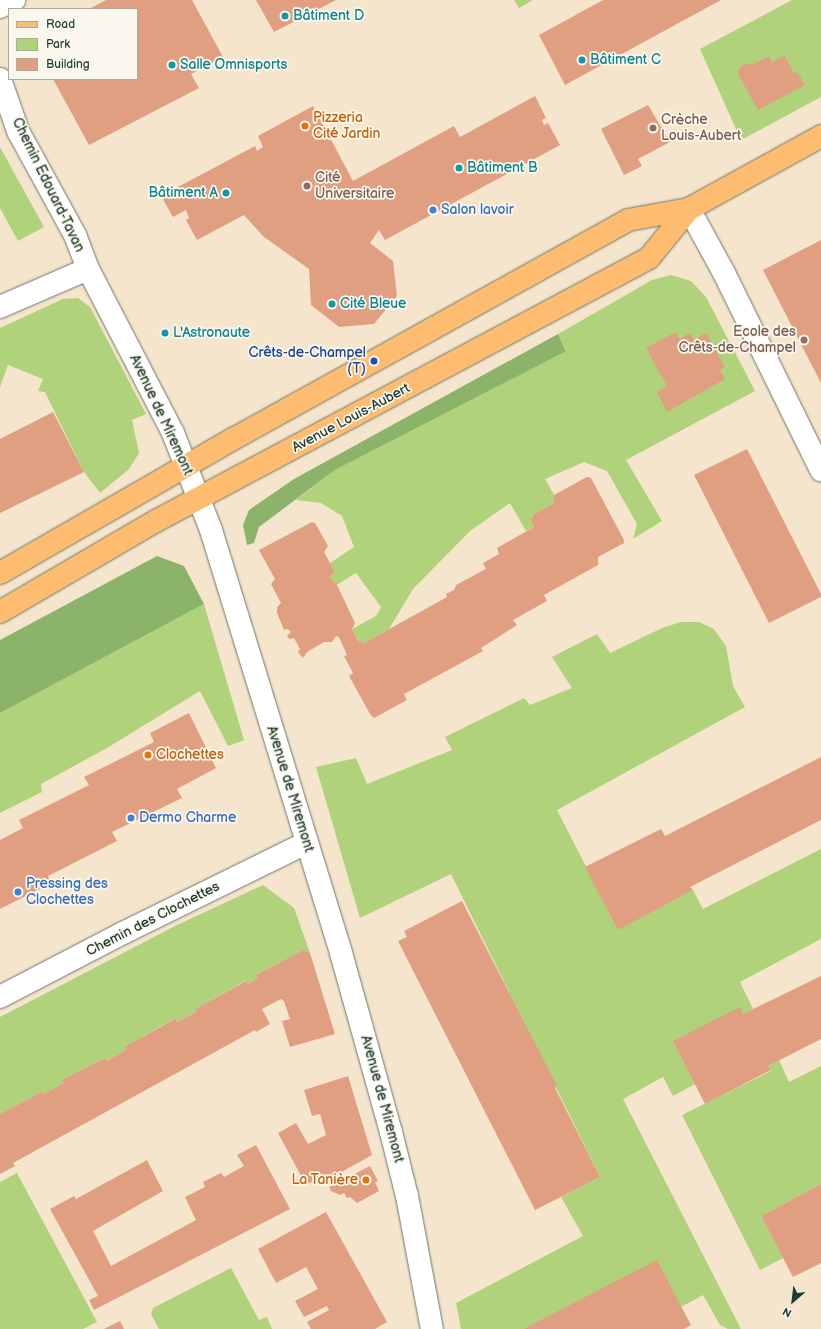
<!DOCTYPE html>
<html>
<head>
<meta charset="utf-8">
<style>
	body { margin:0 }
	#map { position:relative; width:821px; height:1329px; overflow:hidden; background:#f5e5cd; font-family:"Balsamiq Sans",sans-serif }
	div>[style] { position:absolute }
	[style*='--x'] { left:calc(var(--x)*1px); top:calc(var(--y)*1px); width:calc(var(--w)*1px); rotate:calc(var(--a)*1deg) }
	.green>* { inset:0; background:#afd27a }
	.forest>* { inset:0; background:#8bb46a }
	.building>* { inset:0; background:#e09f80 }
	.roads { filter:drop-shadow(0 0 1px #6a786a) drop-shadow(0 0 1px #6a786a) }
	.minor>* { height:22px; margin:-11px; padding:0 11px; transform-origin:11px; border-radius:11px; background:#fff }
	.major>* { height:22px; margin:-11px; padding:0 11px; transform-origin:11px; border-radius:11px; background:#fdbc70 }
	.dots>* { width:11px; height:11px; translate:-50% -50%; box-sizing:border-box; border:2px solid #fbf7ec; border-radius:50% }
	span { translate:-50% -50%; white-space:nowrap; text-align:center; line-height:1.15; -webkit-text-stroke:3.5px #fbf7ec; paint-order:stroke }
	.culture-label { font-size:14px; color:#0d838f }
	.left { translate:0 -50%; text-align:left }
	.right { translate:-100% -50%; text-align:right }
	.food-label { font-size:14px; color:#c56008 }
	.education-label { font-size:14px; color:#785e54 }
	.street-label { font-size:14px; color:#1f3d34 }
	.shop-label { font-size:14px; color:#366cbe }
	.transit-label { font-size:14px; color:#164399 }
	.legend { position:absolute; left:8px; top:8px; width:130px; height:72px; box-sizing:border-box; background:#fbf7ec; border:1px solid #a3ada2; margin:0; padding:5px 7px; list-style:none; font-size:12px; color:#1f3d34 }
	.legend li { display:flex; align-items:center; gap:8px; height:20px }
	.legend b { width:20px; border:1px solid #a3ada2 }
	.north { position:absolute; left:773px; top:1281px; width:40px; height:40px; -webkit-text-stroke:3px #fbf7ec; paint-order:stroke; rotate:208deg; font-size:11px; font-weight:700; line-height:16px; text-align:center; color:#1f3d34 }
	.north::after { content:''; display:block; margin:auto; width:14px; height:18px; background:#1f3d34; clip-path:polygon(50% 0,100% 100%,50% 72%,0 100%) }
</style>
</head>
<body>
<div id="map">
	<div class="green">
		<div style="clip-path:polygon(514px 0,533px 0,519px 8px)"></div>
		<div style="clip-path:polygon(792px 0,821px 0,821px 97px,741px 140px,700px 49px)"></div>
		<div style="clip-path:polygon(0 147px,44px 227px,18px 241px,0 208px)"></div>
		<div style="clip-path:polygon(671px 275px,691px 281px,706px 297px,755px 391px,626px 460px,662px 521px,633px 539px,637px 524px,607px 471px,584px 462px,545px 479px,554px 495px,554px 503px,533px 515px,531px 520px,534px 527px,526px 531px,510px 503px,470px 531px,413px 589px,389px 629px,364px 643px,358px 641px,352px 629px,376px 616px,381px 607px,356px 573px,335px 586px,330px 577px,335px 572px,330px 563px,354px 547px,342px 516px,321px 503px,296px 500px,335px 470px,566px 350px,558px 334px,652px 280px)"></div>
		<div style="clip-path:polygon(78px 298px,90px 307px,146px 414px,132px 420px,139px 453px,129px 469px,100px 493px,84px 472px,45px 392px,38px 391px,43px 379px,8px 365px,0 387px,0 328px,63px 299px)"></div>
		<div style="clip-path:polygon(204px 604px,244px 740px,228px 746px,200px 691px,107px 748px,41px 784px,42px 792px,0 813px,0 713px)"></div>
		<div style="clip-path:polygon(681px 622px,699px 622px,714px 629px,726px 646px,733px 686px,745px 707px,557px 810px,618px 929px,693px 890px,703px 909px,821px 849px,821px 939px,740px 982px,753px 1009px,743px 1014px,740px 1008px,695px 1084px,673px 1096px,663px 1077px,623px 1099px,741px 1329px,728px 1329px,720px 1325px,703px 1295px,681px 1307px,583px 1299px,523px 1329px,461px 1329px,456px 1303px,583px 1236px,561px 1197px,600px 1177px,451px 874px,360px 918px,316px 767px,356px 758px,367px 784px,452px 750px,445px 737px,524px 698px,530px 705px,572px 688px,552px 657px,597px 634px,610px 653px,662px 628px)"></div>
		<div style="clip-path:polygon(263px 885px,294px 908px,310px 953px,303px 950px,256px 975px,258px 978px,248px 984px,245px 981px,195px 1009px,196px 1012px,177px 1022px,174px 1019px,124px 1047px,126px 1050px,116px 1056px,107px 1061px,105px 1058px,63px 1080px,64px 1083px,44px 1094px,43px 1091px,0 1114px,0 1118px,0 1017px,177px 925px)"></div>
		<div style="clip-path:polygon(779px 1060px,789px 1082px,821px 1066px,821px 1184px,761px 1216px,783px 1258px,760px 1270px,682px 1115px,771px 1071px,768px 1066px)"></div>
		<div style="clip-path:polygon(17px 1173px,97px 1322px,83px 1329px,0 1329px,0 1182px)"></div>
		<div style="clip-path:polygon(231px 1268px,259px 1320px,267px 1317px,272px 1329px,159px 1329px,151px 1314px,153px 1308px)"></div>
	</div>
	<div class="forest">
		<div style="clip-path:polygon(558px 334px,566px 351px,335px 470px,259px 527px,254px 543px,247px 545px,243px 525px,249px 510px,294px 479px)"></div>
		<div style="clip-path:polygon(157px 556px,184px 566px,204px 604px,0 713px,0 640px)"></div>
	</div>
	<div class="building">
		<div style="clip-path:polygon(106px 0,192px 0,223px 57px,191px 74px,199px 88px,89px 145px,53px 79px,137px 79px,137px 9px,89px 9px)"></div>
		<div style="clip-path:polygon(256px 0,336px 0,274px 32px)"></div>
		<div style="clip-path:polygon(603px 0,721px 0,565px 85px,539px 35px)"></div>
		<div style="clip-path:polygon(784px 55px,794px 73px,797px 72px,805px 85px,758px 110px,738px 74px,740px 67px,746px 63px,752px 65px,769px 56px,772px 62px)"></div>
		<div style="clip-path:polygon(535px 96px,546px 118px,542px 120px,544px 125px,548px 123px,560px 145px,385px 240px,379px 230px,370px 243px,393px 261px,397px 296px,374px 324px,339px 327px,311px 305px,309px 269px,264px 237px,244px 215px,197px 240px,186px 220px,189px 218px,186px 210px,173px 217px,161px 196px,255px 146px,257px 151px,263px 147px,258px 136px,313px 106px,353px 181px,454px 126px,460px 137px)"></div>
		<div style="clip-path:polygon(648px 105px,670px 142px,638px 159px,642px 166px,624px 175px,601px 129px)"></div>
		<div style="clip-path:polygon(821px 240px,821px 383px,763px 270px)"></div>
		<div style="clip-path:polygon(676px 332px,679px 339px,690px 333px,694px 340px,706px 333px,725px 367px,720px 370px,725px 379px,667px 412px,657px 392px,667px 386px,646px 348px)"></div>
		<div style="clip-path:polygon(53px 412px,84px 472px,0 513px,0 439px)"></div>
		<div style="clip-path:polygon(747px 449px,821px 594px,821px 597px,769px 623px,694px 475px)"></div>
		<div style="clip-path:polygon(587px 477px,591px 478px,624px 540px,624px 543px,598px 557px,598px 565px,544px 595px,547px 601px,513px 620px,517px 625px,481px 648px,483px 651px,404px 694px,407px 700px,374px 718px,370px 714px,349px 676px,353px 673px,344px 656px,347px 655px,339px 637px,336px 636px,332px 642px,324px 642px,307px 652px,303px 658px,298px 652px,300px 649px,294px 638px,289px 639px,287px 636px,291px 632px,288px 629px,284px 630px,277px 613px,277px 607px,281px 603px,271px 584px,275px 579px,259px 550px,312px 522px,315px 523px,328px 546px,324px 552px,335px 572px,330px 577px,338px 587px,355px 623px,352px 629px,358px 641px,364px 643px,447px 597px,446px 594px,454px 590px,456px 585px,486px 569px,483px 563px,499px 554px,497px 548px,534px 527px,531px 520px,533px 515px,554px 503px,554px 495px)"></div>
		<div style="clip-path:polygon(189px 713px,216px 768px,177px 789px,182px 798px,112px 832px,117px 841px,48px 876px,51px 883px,0 909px,0 840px,23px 828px,19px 820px,89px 785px,84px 777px,154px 742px,150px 733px)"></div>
		<div style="clip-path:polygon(821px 757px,821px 820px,690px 887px,693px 890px,618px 930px,585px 867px,661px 829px,665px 836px)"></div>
		<div style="clip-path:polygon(462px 901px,557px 1086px,555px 1088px,600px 1177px,535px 1210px,398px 941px,407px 937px,404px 931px)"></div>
		<div style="clip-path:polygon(303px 950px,310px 953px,335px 1034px,290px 1047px,282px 1021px,290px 1019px,284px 1001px,281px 999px,262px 1009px,270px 1024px,256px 1032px,255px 1030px,13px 1163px,15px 1166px,0 1174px,0 1114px,43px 1091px,44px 1094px,64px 1083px,62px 1080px,105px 1058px,107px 1061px,116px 1056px,126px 1050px,124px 1047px,175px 1019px,177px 1022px,196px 1012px,195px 1009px,246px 981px,248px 984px,258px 978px,256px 975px)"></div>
		<div style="clip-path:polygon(821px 976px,821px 1039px,768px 1066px,771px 1070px,705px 1104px,673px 1041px,740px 1007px,743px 1014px)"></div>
		<div style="clip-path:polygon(348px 1076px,372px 1155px,327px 1180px,324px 1174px,306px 1185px,278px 1133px,296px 1123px,308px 1144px,326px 1135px,320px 1114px,312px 1116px,304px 1090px)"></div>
		<div style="clip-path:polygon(256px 1145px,290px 1209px,94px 1310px,89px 1300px,98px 1296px,50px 1209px,74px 1196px,76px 1199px,147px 1160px,163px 1191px,93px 1231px,111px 1266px,196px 1220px,185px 1197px,205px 1187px,203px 1182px,221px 1173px,224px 1177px,244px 1166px,237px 1155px)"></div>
		<div style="clip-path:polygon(370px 1166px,378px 1181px,375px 1182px,379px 1191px,357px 1203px,350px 1197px,347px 1198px,344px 1193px,340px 1195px,331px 1191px,329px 1187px)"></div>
		<div style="clip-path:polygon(821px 1184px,821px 1263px,793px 1277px,761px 1216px)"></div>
		<div style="clip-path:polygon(326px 1212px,387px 1322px,375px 1329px,311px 1329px,307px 1322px,329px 1310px,327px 1306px,304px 1317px,295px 1301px,318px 1289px,306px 1267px,276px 1283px,258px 1249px)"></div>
		<div style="clip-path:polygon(657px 1260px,691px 1325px,684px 1329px,523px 1329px)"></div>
		<div style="clip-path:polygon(120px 1321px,124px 1329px,104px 1329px)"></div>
	</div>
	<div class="roads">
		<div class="minor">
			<div style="--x:0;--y:7;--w:16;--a:-27"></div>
			<div style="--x:0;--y:79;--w:55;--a:70.9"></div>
			<div style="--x:18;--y:131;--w:119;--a:61.3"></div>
			<div style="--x:75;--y:235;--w:36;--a:69"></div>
			<div style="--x:88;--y:269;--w:185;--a:62.6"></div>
			<div style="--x:173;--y:433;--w:104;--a:68.6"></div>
			<div style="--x:211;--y:530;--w:443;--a:72.9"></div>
			<div style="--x:341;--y:953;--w:186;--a:74.4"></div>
			<div style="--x:391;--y:1132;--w:66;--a:76"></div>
			<div style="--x:407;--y:1196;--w:135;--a:79.4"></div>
			<div style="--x:689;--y:209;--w:73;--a:61.3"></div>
			<div style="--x:724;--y:273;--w:220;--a:63.8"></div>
			<div style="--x:0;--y:307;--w:96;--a:-23.4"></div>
			<div style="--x:0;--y:997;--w:139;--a:-27.5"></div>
			<div style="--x:123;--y:933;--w:204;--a:-26.2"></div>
		</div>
		<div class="major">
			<div style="--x:0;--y:573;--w:271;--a:-29.9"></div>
			<div style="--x:235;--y:438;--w:449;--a:-29"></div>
			<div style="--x:628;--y:220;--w:62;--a:-10.2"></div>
			<div style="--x:689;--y:209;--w:151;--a:-28.9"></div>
			<div style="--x:0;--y:612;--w:181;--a:-30.3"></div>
			<div style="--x:156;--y:521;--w:559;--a:-28.08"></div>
			<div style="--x:649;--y:258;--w:63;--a:-50.8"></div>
		</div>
	</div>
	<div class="dots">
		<div style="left:285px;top:16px;background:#0f9aa8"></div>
		<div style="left:582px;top:60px;background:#0f9aa8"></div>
		<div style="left:172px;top:65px;background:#0f9aa8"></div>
		<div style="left:305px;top:126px;background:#e8710a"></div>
		<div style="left:653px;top:128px;background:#8d6e63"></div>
		<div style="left:459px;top:168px;background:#0f9aa8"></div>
		<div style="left:307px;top:186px;background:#8d6e63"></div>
		<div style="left:226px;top:193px;background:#0f9aa8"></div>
		<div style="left:433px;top:210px;background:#3f7fe0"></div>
		<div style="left:332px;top:304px;background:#0f9aa8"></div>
		<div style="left:165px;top:333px;background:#0f9aa8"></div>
		<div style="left:804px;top:340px;background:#8d6e63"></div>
		<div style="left:374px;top:361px;background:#1a4fb4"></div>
		<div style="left:148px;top:755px;background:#e8710a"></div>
		<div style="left:131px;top:818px;background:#3f7fe0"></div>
		<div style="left:18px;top:892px;background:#3f7fe0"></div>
		<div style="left:366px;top:1180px;background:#e8710a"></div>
	</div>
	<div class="culture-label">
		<span class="left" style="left:293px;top:16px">Bâtiment D</span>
		<span class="left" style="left:590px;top:60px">Bâtiment C</span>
		<span class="left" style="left:180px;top:65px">Salle Omnisports</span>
		<span class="left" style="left:467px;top:168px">Bâtiment B</span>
		<span class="right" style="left:218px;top:193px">Bâtiment A</span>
		<span class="left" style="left:340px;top:304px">Cité Bleue</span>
		<span class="left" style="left:173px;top:333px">L'Astronaute</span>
	</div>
	<div class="food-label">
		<span class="left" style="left:313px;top:126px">Pizzeria<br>Cité Jardin</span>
		<span class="left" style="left:156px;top:755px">Clochettes</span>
		<span class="right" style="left:358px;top:1180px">La Tanière</span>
	</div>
	<div class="education-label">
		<span class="left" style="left:661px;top:128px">Crèche<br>Louis-Aubert</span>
		<span class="left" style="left:315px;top:186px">Cité<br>Universitaire</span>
		<span class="right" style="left:796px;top:340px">Ecole des<br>Crêts-de-Champel</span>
	</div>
	<div class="street-label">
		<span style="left:48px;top:185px;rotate:64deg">Chemin Edouard-Tavan</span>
		<span style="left:161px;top:415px;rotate:65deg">Avenue de Miremont</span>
		<span style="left:351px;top:418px;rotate:-28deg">Avenue Louis-Aubert</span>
		<span style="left:290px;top:789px;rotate:73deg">Avenue de Miremont</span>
		<span style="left:153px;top:919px;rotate:-27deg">Chemin des Clochettes</span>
		<span style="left:382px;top:1099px;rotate:75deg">Avenue de Miremont</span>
	</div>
	<div class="shop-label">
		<span class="left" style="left:441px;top:210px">Salon lavoir</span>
		<span class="left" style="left:139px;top:818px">Dermo Charme</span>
		<span class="left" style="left:26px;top:892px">Pressing des<br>Clochettes</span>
	</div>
	<div class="transit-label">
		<span class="right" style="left:366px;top:361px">Crêts-de-Champel<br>(T)</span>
	</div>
	<ul class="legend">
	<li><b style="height:5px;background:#fdbc70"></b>Road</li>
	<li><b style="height:11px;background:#afd27a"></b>Park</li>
	<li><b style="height:11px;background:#e09f80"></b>Building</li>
	</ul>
	<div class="north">N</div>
</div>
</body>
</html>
